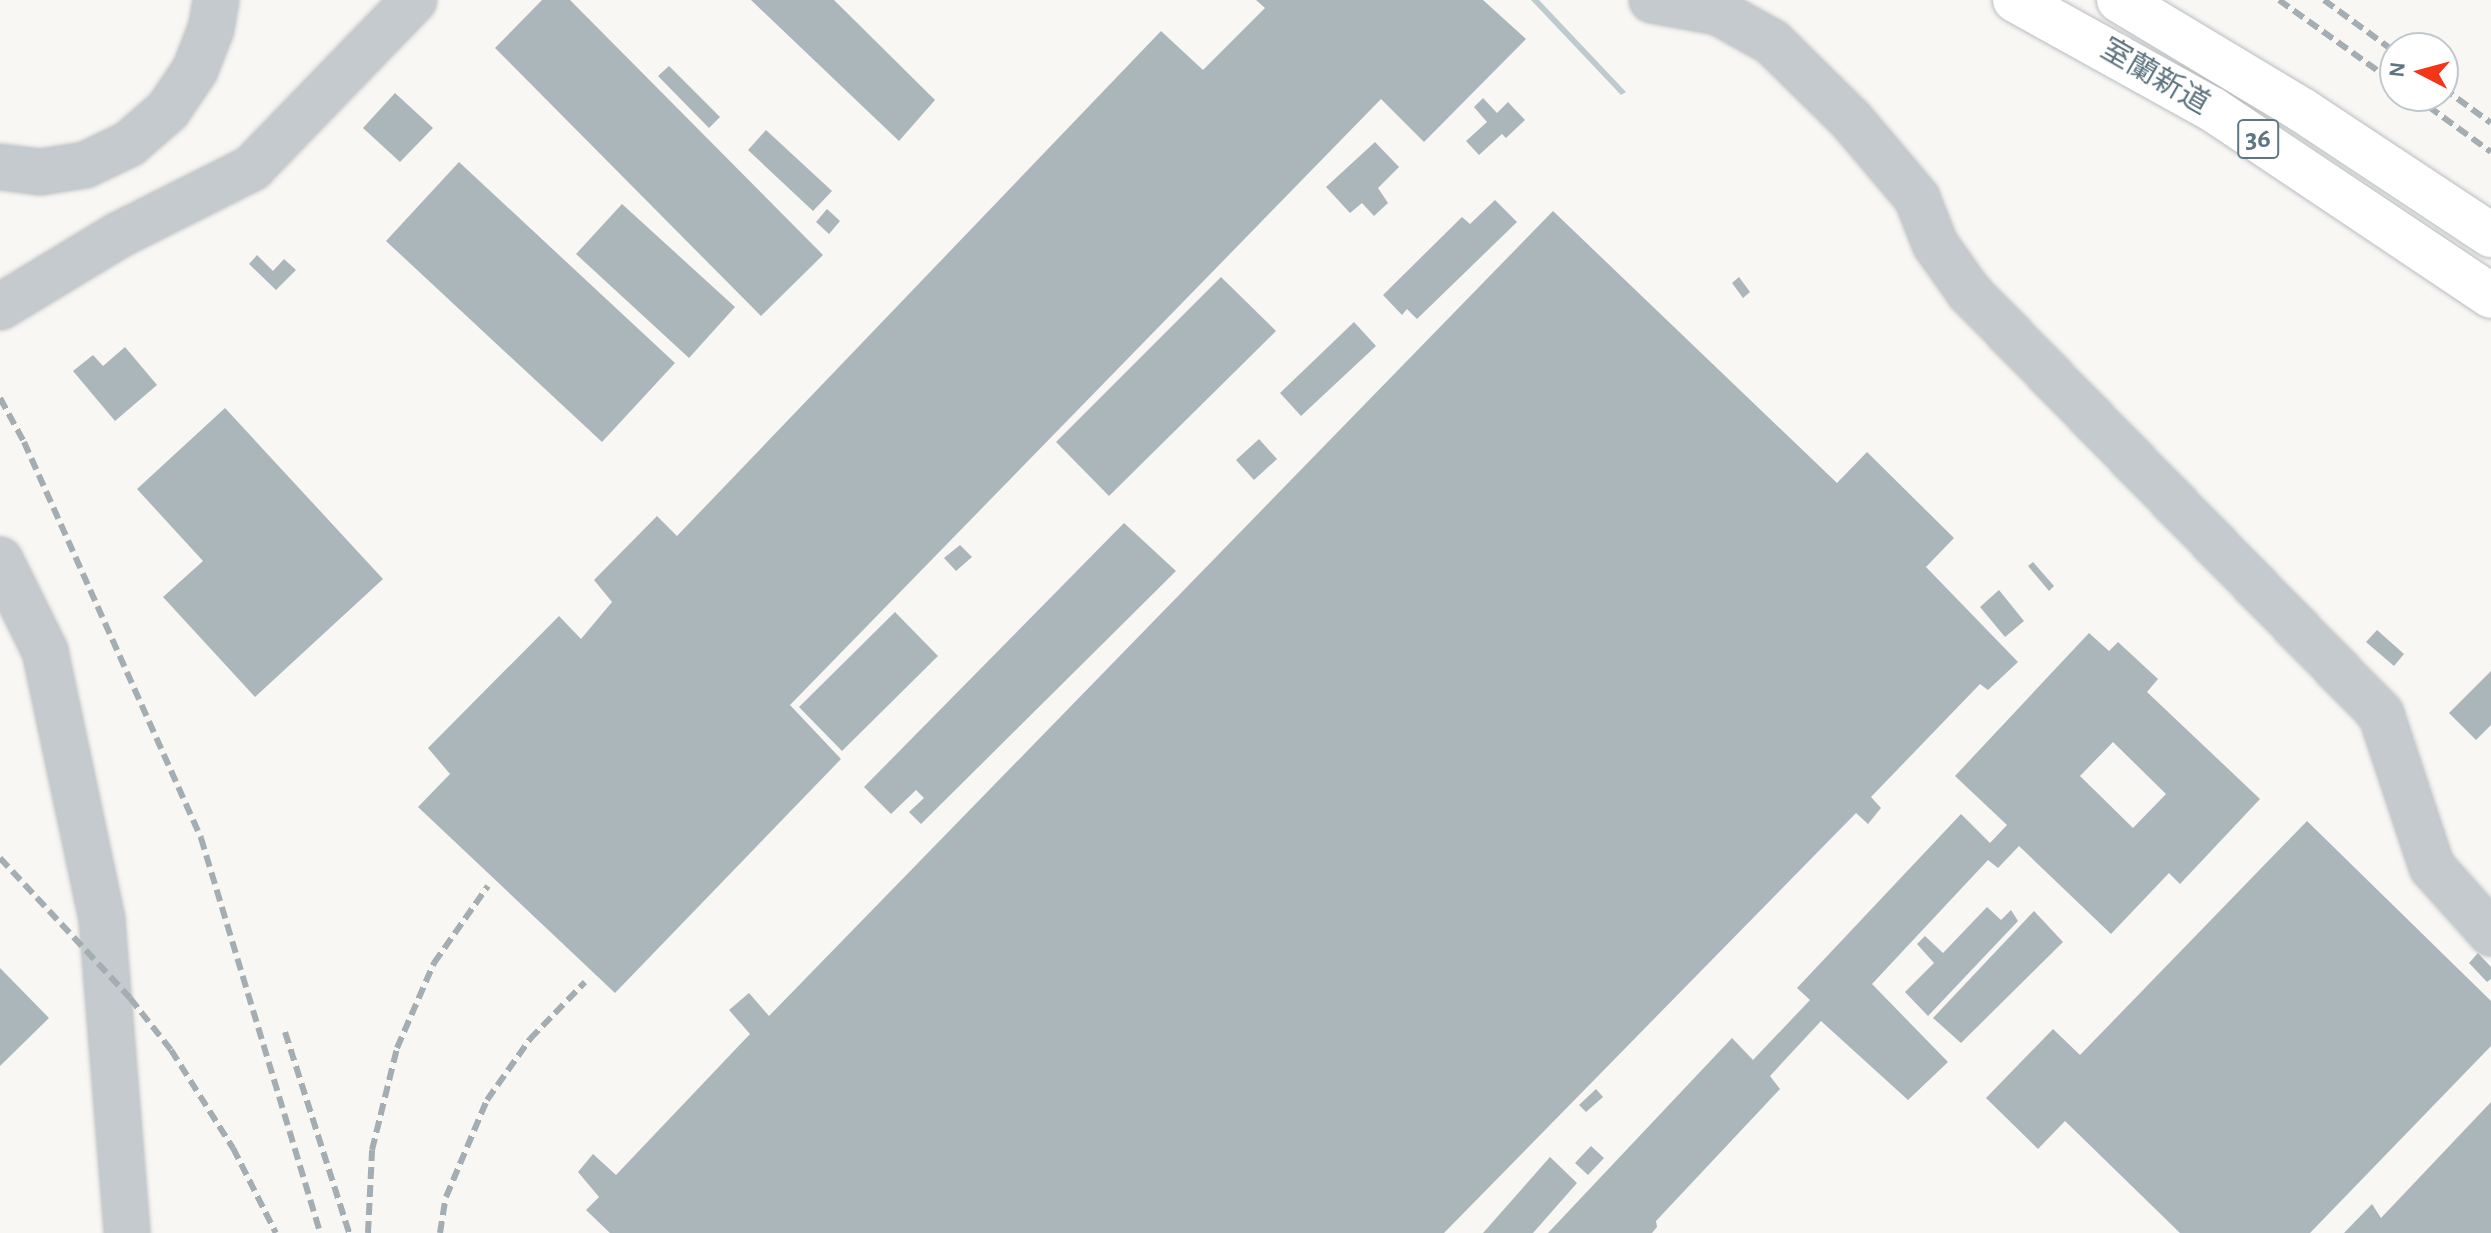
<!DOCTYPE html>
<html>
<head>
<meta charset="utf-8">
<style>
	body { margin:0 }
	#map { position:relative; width:2491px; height:1233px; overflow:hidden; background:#f8f7f4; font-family:"Alegreya Sans","Noto Sans JP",sans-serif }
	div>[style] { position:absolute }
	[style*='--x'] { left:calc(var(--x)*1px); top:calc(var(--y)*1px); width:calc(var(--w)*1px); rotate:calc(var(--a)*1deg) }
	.water>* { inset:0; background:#bdcbce }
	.building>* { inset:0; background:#aab6ba }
	.roads { filter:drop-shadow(0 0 2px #b9bdc0) drop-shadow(0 0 2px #b9bdc0) }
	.minor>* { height:44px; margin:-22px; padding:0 22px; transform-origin:22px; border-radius:22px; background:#c4cacd }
	.highway>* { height:44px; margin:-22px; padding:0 22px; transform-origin:22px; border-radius:22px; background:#fff }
	.rail>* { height:6px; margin-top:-3px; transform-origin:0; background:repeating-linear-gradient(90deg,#a4adb2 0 12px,transparent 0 18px) }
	span { translate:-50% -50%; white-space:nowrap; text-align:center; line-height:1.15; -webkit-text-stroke:8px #fff; paint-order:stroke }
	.shield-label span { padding:2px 6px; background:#fff; border:2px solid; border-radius:6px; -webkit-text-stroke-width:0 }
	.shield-label { font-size:28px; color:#5f7682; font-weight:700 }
	.street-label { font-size:30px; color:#5f7682 }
	.north { position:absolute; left:2379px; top:32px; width:80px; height:80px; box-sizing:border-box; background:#fff; border:2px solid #bfc8cd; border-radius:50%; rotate:276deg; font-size:22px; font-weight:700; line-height:32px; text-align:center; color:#5f7682 }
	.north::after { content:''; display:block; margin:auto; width:28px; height:36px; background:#f53517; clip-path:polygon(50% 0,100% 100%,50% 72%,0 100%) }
</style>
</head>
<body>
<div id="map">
	<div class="water">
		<div style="clip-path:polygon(1531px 0,1539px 0,1626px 92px,1621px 95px)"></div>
	</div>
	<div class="building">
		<div style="clip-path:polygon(542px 0,570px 0,823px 255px,761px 316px,495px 48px)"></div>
		<div style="clip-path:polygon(751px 0,834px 0,935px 100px,899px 141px)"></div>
		<div style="clip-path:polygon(1256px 0,1483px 0,1526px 39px,1424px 142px,1381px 99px,790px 705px,841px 759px,615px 993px,418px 807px,450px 774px,428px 748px,559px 616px,581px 639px,612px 602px,594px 580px,657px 516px,677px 536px,1161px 31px,1203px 70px,1265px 8px)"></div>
		<div style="clip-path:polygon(669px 66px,720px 117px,709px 128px,658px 76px)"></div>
		<div style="clip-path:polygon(395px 93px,433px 128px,400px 162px,363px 128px)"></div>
		<div style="clip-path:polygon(1483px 98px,1497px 113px,1508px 102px,1525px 120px,1506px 138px,1502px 134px,1479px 155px,1466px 141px,1487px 122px,1474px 107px)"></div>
		<div style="clip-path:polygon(766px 130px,832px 191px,813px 211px,748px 150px)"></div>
		<div style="clip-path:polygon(1375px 142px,1399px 167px,1378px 188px,1388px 203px,1374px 216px,1362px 203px,1350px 213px,1326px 187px)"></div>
		<div style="clip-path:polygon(459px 162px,675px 363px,602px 442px,386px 241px)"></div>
		<div style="clip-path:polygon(1495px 200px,1517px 222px,1417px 319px,1407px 309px,1402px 315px,1383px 295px,1462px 217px,1470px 224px)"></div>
		<div style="clip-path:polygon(622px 204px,735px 307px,689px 358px,576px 254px)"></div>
		<div style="clip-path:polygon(827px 209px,840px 221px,829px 234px,816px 222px)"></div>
		<div style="clip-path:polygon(1553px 211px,1837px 483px,1867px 452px,1954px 538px,1926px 567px,2018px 662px,1988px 690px,1980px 684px,1871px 797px,1881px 808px,1868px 824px,1856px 813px,1444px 1233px,610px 1233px,586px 1210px,599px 1197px,578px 1172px,593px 1154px,616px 1175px,750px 1034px,729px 1010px,749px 993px,769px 1016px)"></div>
		<div style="clip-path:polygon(257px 255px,273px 271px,284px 259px,296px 270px,276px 290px,249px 264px)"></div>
		<div style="clip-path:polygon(1221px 277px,1276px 331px,1109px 496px,1056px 442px)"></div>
		<div style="clip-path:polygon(1739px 277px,1750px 292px,1743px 298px,1732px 283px)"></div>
		<div style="clip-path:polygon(1354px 322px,1376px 346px,1301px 416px,1280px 393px)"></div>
		<div style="clip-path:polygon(125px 347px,157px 385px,115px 421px,73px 371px,93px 355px,103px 366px)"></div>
		<div style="clip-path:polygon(225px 408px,383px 579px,255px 697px,163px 597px,203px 561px,137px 489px)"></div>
		<div style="clip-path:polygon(1259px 439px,1277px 459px,1254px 480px,1236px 460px)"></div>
		<div style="clip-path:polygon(1124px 523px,1176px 571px,921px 824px,909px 812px,924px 798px,916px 790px,891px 814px,864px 787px)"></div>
		<div style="clip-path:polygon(960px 545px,972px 557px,956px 571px,944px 558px)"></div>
		<div style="clip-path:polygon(2033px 562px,2054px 586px,2049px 591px,2028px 566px)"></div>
		<div style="clip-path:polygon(1999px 590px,2024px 621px,2005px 637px,1980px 607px)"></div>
		<div style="clip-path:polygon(895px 612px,938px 656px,842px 751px,799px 707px)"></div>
		<div style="clip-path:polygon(2377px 630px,2404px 654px,2394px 666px,2366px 642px)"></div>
		<div style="clip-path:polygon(evenodd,2089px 633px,2109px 651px,2118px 642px,2158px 679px,2147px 692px,2260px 799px,2180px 884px,2169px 873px,2111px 934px,2019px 846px,1998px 868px,1988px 860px,1872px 984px,1948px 1062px,1908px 1100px,1821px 1021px,1770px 1076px,1780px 1089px,1656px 1221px,1657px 1227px,1652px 1233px,1548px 1233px,1732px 1038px,1753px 1060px,1810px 1000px,1797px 988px,1961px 814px,1990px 843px,2007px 825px,1955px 776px,2089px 633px,2113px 742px,2166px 794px,2133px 828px,2080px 776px,2113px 742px)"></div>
		<div style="clip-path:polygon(2491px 671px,2491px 725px,2476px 740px,2449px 713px)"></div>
		<div style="clip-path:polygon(2307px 821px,2491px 1001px,2491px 1046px,2310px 1233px,2180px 1233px,2065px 1121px,2038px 1149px,1986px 1098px,2053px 1029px,2080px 1055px)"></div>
		<div style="clip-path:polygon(1987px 907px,2001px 920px,2011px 910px,2018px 921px,1928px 1016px,1905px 992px,1934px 963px,1917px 944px,1925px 936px,1943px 953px)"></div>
		<div style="clip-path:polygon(2034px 911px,2063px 942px,1961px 1043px,1933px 1018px)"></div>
		<div style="clip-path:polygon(2478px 953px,2491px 967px,2491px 979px,2487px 982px,2469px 963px)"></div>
		<div style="clip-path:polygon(0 968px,49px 1018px,0 1066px)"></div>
		<div style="clip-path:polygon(1596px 1089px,1603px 1097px,1586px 1112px,1579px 1105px)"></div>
		<div style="clip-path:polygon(2491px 1102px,2491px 1233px,2344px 1233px,2372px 1204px,2381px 1218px)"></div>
		<div style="clip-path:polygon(1591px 1146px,1604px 1158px,1588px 1175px,1575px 1163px)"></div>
		<div style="clip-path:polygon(1550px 1157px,1577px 1183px,1533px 1233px,1483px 1233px)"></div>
	</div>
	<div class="roads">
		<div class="minor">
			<div style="--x:1652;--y:0;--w:67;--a:10.3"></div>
			<div style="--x:1718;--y:12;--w:62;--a:29.1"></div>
			<div style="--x:1772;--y:42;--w:112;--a:44.6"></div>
			<div style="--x:1852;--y:121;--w:101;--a:49.8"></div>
			<div style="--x:1917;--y:198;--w:49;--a:68.6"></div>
			<div style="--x:1935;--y:244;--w:59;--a:54.7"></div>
			<div style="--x:1969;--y:292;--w:590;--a:45.69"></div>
			<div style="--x:2381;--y:714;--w:161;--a:71.6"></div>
			<div style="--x:2432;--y:867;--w:89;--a:48.2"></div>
			<div style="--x:0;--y:167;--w:40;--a:7.1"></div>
			<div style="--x:40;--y:172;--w:46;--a:-8.8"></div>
			<div style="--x:85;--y:165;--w:49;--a:-25.5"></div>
			<div style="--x:129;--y:144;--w:52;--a:-41.1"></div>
			<div style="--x:168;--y:110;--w:48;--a:-56"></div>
			<div style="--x:195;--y:70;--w:44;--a:-68.7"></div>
			<div style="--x:211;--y:29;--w:29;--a:-80"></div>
			<div style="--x:0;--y:307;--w:139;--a:-31.2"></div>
			<div style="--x:119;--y:235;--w:149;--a:-26.7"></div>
			<div style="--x:252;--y:168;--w:233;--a:-46"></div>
			<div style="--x:0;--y:560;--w:102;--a:63.7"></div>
			<div style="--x:45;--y:651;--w:275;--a:78"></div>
			<div style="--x:102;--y:920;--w:314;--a:85.4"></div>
		</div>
		<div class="highway">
			<div style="--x:2015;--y:0;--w:225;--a:29"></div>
			<div style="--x:2212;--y:109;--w:336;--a:33.8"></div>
			<div style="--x:2119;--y:0;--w:214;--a:31"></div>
			<div style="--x:2302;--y:110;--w:227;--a:33.5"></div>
		</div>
	</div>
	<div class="rail">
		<div style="--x:2279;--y:0;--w:143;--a:35.6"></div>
		<div style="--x:2324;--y:0;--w:88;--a:36.2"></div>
		<div style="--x:2443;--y:88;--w:59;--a:36.1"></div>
		<div style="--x:2414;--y:96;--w:95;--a:36"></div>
		<div style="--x:0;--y:398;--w:50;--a:61.4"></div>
		<div style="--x:24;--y:442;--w:434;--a:65.9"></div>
		<div style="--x:201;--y:838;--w:413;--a:73.2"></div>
		<div style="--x:0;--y:858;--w:191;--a:47.1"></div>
		<div style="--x:130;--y:998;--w:66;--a:51.7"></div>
		<div style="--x:171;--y:1050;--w:116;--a:57.7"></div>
		<div style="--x:233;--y:1148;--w:95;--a:63.2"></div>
		<div style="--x:285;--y:1032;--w:211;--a:72.3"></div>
		<div style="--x:368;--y:1233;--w:83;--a:-87.2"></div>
		<div style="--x:372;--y:1150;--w:105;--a:-76.2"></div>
		<div style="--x:397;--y:1048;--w:93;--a:-66.5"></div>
		<div style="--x:434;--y:963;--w:94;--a:-55"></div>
		<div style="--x:440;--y:1233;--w:36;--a:-81"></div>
		<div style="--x:446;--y:1197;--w:105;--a:-67.1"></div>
		<div style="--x:487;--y:1100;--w:75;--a:-54.8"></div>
		<div style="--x:530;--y:1039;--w:79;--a:-46"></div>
	</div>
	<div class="shield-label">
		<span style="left:2258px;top:139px">36</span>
	</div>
	<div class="street-label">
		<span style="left:2155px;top:77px;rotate:30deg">室蘭新道</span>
	</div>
	<div class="north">N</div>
</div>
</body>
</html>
